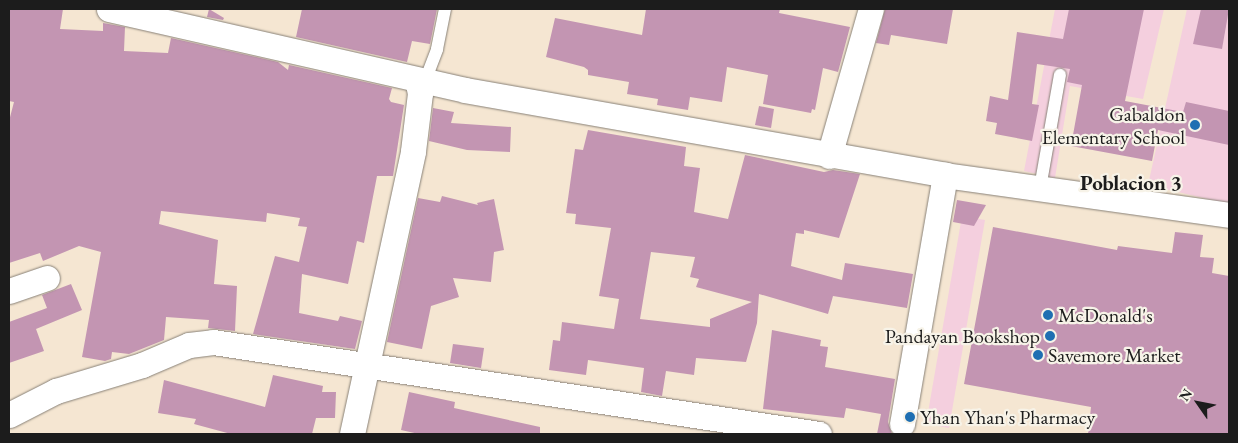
<!DOCTYPE html>
<html>
<head>
<meta charset="utf-8">
<style>
	body { margin:0 }
	#map { position:relative; width:1238px; height:443px; overflow:hidden; background:#f5e6d2; font-family:"EB Garamond",serif }
	div>[style] { position:absolute }
	[style*='--x'] { left:calc(var(--x)*1px); top:calc(var(--y)*1px); width:calc(var(--w)*1px); rotate:calc(var(--a)*1deg) }
	.built>* { inset:0; background:#f4cfde }
	.building>* { inset:0; background:#c395b2 }
	.roads { filter:drop-shadow(0 0 1px #888177) drop-shadow(0 0 1px #888177) }
	.lane>* { height:12px; margin:-6px; padding:0 6px; transform-origin:6px; border-radius:6px; background:#fff }
	.street>* { height:25px; margin:-12.5px; padding:0 12.5px; transform-origin:12.5px; border-radius:12.5px; background:#fff }
	.dots>* { width:14px; height:14px; translate:-50% -50%; box-sizing:border-box; border:2px solid #f7f3e8; border-radius:50% }
	span { translate:-50% -50%; white-space:nowrap; text-align:center; line-height:1.15; -webkit-text-stroke:4.5px #f7f3e8; paint-order:stroke }
	.poi-label { font-size:20px; color:#1c1c1c }
	.right { translate:-100% -50%; text-align:right }
	.left { translate:0 -50%; text-align:left }
	.neighbourhood-label { font-size:21px; color:#1c1c1c; font-weight:700 }
	.frame { position:absolute; inset:0; border:10px solid #1c1c1c; pointer-events:none }
	.north { position:absolute; left:1173px; top:378px; width:50px; height:50px; -webkit-text-stroke:4px #f7f3e8; paint-order:stroke; rotate:303deg; font-size:14px; font-weight:700; line-height:20px; text-align:center; color:#1c1c1c }
	.north::after { content:''; display:block; margin:auto; width:18px; height:22px; background:#1c1c1c; clip-path:polygon(50% 0,100% 100%,50% 72%,0 100%) }
</style>
</head>
<body>
<div id="map">
	<div class="built">
		<div style="clip-path:polygon(1055px 9px,1164px 9px,1143px 99px,1070px 86px,1055px 178px,1024px 171px)"></div>
		<div style="clip-path:polygon(1187px 9px,1229px 9px,1229px 204px,1148px 185px)"></div>
		<div style="clip-path:polygon(962px 216px,985px 220px,949px 428px,926px 424px)"></div>
	</div>
	<div class="building">
		<div style="clip-path:polygon(9px 9px,63px 9px,60px 29px,103px 31px,103px 23px,125px 27px,124px 51px,168px 53px,171px 38px,278px 62px,288px 70px,289px 65px,392px 88px,389px 99px,391px 102px,404px 105px,393px 176px,377px 176px,364px 243px,357px 241px,348px 284px,302px 274px,299px 313px,338px 321px,340px 316px,362px 321px,355px 349px,253px 334px,275px 256px,299px 262px,307px 227px,298px 226px,300px 218px,267px 213px,266px 222px,161px 211px,159px 224px,218px 240px,214px 284px,237px 286px,235px 331px,208px 328px,209px 320px,166px 317px,164px 340px,129px 354px,112px 352px,111px 359px,105px 361px,82px 357px,101px 252px,79px 246px,43px 261px,40px 253px,9px 263px,9px 121px,14px 102px,9px 101px)"></div>
		<div style="clip-path:polygon(209px 9px,224px 18px,223px 20px,207px 17px)"></div>
		<div style="clip-path:polygon(302px 9px,437px 9px,430px 44px,412px 41px,407px 62px,296px 37px)"></div>
		<div style="clip-path:polygon(646px 9px,780px 9px,779px 13px,850px 27px,838px 72px,823px 68px,815px 110px,812px 109px,811px 113px,763px 104px,768px 75px,727px 67px,722px 102px,690px 97px,688px 110px,657px 105px,658px 99px,627px 94px,629px 82px,588px 75px,588px 70px,584px 67px,546px 57px,555px 18px,642px 35px)"></div>
		<div style="clip-path:polygon(885px 9px,953px 9px,947px 44px,891px 35px,889px 45px,876px 43px)"></div>
		<div style="clip-path:polygon(1069px 9px,1144px 9px,1125px 101px,1183px 112px,1186px 102px,1229px 111px,1229px 145px,1158px 130px,1152px 161px,1071px 146px,1082px 85px,1067px 82px,1070px 69px,1037px 64px,1032px 104px,1039px 105px,1032px 141px,995px 134px,997px 123px,986px 121px,990px 96px,1008px 100px,1017px 32px,1063px 39px)"></div>
		<div style="clip-path:polygon(1201px 9px,1229px 9px,1222px 49px,1193px 44px)"></div>
		<div style="clip-path:polygon(759px 106px,774px 109px,771px 128px,755px 125px)"></div>
		<div style="clip-path:polygon(433px 108px,454px 112px,451px 123px,511px 127px,510px 152px,467px 150px,429px 141px)"></div>
		<div style="clip-path:polygon(evenodd,588px 130px,686px 147px,684px 166px,700px 168px,694px 212px,728px 219px,745px 155px,824px 172px,833px 170px,860px 174px,839px 238px,804px 230px,804px 234px,796px 233px,791px 266px,842px 280px,845px 263px,913px 274px,907px 308px,833px 296px,828px 314px,759px 294px,757px 323px,746px 362px,696px 358px,694px 375px,666px 371px,662px 396px,641px 392px,644px 368px,588px 360px,586px 375px,549px 370px,553px 340px,560px 341px,562px 322px,614px 329px,619px 299px,599px 296px,611px 228px,575px 224px,576px 214px,566px 213px,575px 149px,583px 150px,588px 130px,651px 252px,695px 257px,690px 277px,699px 279px,696px 287px,752px 302px,710px 319px,710px 327px,640px 319px,651px 252px)"></div>
		<div style="clip-path:polygon(442px 196px,478px 205px,477px 203px,494px 199px,504px 250px,494px 252px,491px 282px,453px 278px,459px 297px,431px 306px,422px 349px,387px 342px,418px 198px,440px 202px)"></div>
		<div style="clip-path:polygon(957px 200px,986px 205px,974px 226px,953px 222px)"></div>
		<div style="clip-path:polygon(993px 227px,1117px 250px,1118px 246px,1172px 253px,1175px 232px,1203px 235px,1200px 257px,1214px 258px,1212px 273px,1229px 276px,1229px 434px,1088px 434px,1091px 407px,964px 384px)"></div>
		<div style="clip-path:polygon(71px 284px,82px 310px,36px 329px,44px 351px,9px 363px,9px 322px,47px 308px,42px 295px)"></div>
		<div style="clip-path:polygon(772px 330px,821px 340px,820px 346px,828px 347px,825px 367px,895px 379px,888px 422px,892px 434px,877px 434px,881px 414px,846px 408px,844px 418px,763px 409px)"></div>
		<div style="clip-path:polygon(453px 344px,484px 348px,481px 368px,450px 363px)"></div>
		<div style="clip-path:polygon(273px 375px,323px 386px,322px 392px,336px 392px,335px 418px,316px 418px,312px 434px,231px 434px,194px 424px,196px 419px,158px 413px,164px 380px,265px 407px)"></div>
		<div style="clip-path:polygon(409px 392px,455px 402px,454px 408px,540px 427px,540px 434px,419px 434px,401px 430px)"></div>
	</div>
	<div class="roads">
		<div class="lane">
			<div style="--x:425;--y:81;--w:34;--a:-69"></div>
			<div style="--x:437;--y:49;--w:41;--a:-78.7"></div>
			<div style="--x:1040;--y:188;--w:115;--a:-80"></div>
		</div>
		<div class="street">
			<div style="--x:109;--y:9;--w:365;--a:12.8"></div>
			<div style="--x:465;--y:90;--w:487;--a:10"></div>
			<div style="--x:945;--y:175;--w:287;--a:8"></div>
			<div style="--x:829;--y:156;--w:153;--a:-74.1"></div>
			<div style="--x:9;--y:291;--w:40;--a:-18.9"></div>
			<div style="--x:9;--y:415;--w:53;--a:-27.1"></div>
			<div style="--x:56;--y:391;--w:90;--a:-16.8"></div>
			<div style="--x:142;--y:365;--w:51;--a:-23.1"></div>
			<div style="--x:189;--y:345;--w:24;--a:-7"></div>
			<div style="--x:213;--y:342;--w:613;--a:8.63"></div>
			<div style="--x:902;--y:424;--w:253;--a:-80.2"></div>
			<div style="--x:352;--y:434;--w:289;--a:-77.8"></div>
			<div style="--x:413;--y:151;--w:58;--a:-83.1"></div>
			<div style="--x:420;--y:93;--w:13;--a:-103"></div>
		</div>
	</div>
	<div class="dots">
		<div style="left:1195px;top:125px;background:#1f6fb2"></div>
		<div style="left:1048px;top:315px;background:#1f6fb2"></div>
		<div style="left:1050px;top:336px;background:#1f6fb2"></div>
		<div style="left:1038px;top:355px;background:#1f6fb2"></div>
		<div style="left:910px;top:417px;background:#1f6fb2"></div>
	</div>
	<div class="poi-label">
		<span class="right" style="left:1185px;top:126px">Gabaldon<br>Elementary School</span>
		<span class="left" style="left:1058px;top:315px">McDonald's</span>
		<span class="right" style="left:1040px;top:336px">Pandayan Bookshop</span>
		<span class="left" style="left:1048px;top:355px">Savemore Market</span>
		<span class="left" style="left:920px;top:417px">Yhan Yhan's Pharmacy</span>
	</div>
	<div class="neighbourhood-label">
		<span style="left:1131px;top:183px">Poblacion 3</span>
	</div>
	<div class="frame"></div>
	<div class="north">N</div>
</div>
</body>
</html>
